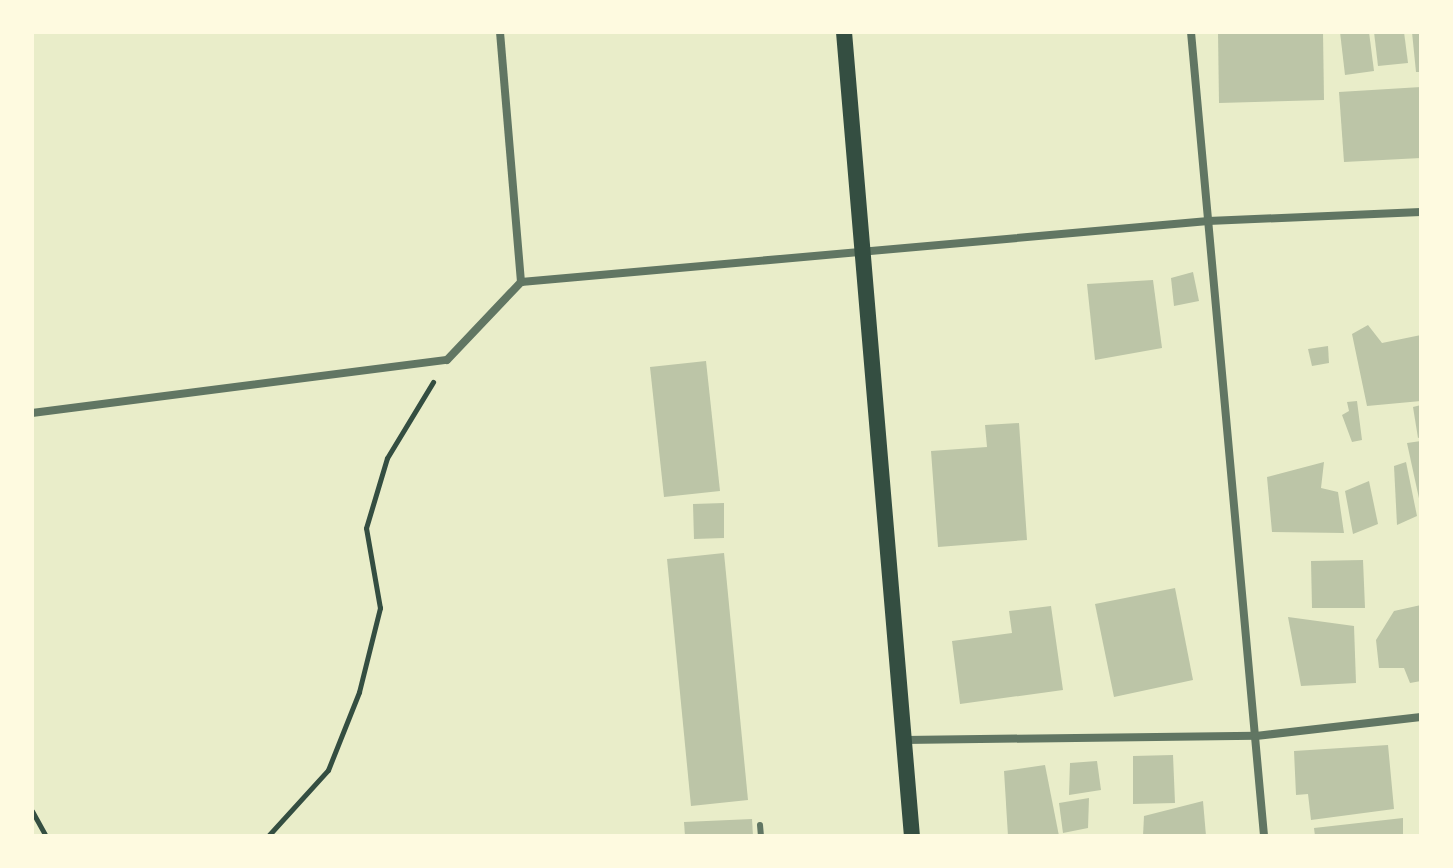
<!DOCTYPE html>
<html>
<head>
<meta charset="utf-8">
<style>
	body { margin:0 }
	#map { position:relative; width:1453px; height:868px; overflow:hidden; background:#e9edc9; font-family:"Times New Roman",serif }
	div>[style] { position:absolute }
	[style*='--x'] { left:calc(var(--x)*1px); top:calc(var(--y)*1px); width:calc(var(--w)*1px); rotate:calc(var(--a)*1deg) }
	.building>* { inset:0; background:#bcc5a7 }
	.path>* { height:5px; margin:-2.5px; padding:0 2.5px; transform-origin:2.5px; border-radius:2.5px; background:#344e41 }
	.service>* { height:6px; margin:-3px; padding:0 3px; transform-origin:3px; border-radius:3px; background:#617663 }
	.minor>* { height:8px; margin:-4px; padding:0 4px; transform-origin:4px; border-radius:4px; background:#617663 }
	.secondary>* { height:16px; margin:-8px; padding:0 8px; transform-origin:8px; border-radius:8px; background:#344e41 }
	span { translate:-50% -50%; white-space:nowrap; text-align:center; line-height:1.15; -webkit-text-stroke:6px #fefae0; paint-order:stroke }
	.frame { position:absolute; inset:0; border:34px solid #fefae0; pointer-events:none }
</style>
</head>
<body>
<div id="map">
	<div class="building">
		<div style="clip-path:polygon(1218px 32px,1323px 32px,1324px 100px,1219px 103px)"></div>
		<div style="clip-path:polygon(1340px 32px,1369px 32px,1374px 71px,1345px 75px)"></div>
		<div style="clip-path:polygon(1374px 32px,1404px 32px,1408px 63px,1378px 66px)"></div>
		<div style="clip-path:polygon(1412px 32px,1421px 32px,1421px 72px,1416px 72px)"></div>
		<div style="clip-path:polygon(1421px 87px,1421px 158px,1344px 162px,1339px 92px)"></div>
		<div style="clip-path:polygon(1193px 272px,1199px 301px,1174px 306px,1171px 278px)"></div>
		<div style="clip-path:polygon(1153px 280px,1162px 348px,1095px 360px,1087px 284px)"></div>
		<div style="clip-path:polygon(1368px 325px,1382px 343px,1421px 335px,1421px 401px,1367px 406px,1352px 334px)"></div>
		<div style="clip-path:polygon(1328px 346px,1329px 363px,1312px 366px,1308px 349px)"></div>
		<div style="clip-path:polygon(706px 361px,720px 491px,664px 497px,650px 367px)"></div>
		<div style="clip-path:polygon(1357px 401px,1362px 440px,1352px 442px,1342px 415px,1349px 411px,1347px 402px)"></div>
		<div style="clip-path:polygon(1421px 405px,1421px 437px,1418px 438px,1413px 407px)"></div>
		<div style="clip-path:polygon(1019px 423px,1027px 540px,938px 547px,931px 451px,987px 447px,985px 425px)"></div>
		<div style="clip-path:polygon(1421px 441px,1421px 503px,1420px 503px,1407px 443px)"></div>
		<div style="clip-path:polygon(1324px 462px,1321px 488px,1338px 492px,1344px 533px,1272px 532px,1267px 477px)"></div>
		<div style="clip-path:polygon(1406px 462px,1417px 516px,1397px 525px,1394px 466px)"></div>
		<div style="clip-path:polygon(1369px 481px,1378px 524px,1353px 534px,1345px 491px)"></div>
		<div style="clip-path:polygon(724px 503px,724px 538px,694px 539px,693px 504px)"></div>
		<div style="clip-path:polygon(724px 553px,748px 800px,691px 806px,667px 559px)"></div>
		<div style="clip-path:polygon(1363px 560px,1365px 608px,1312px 608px,1311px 561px)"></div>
		<div style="clip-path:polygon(1175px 588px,1193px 680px,1114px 697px,1095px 604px)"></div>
		<div style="clip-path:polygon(1421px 605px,1421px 681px,1410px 683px,1404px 668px,1379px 668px,1376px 640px,1394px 611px)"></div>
		<div style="clip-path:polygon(1051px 606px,1063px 690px,960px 704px,952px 641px,1012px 633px,1009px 611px)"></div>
		<div style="clip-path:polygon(1288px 617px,1354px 626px,1356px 683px,1301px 686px)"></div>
		<div style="clip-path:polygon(1388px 745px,1394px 809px,1311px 820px,1308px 794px,1296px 795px,1294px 751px)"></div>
		<div style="clip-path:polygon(1173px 755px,1175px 803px,1133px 804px,1133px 756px)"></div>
		<div style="clip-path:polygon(1097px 761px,1101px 790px,1069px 795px,1070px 763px)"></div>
		<div style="clip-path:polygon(1045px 765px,1059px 836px,1008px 836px,1004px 771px)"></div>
		<div style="clip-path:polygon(1089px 798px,1088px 828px,1063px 833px,1059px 803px)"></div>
		<div style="clip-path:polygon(1203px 801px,1206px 836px,1143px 836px,1144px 816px)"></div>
		<div style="clip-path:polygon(1403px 818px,1403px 836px,1315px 836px,1314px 828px)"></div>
		<div style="clip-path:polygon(752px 819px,753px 836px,685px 836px,684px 822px)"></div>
	</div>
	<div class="path">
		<div style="--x:32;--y:811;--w:29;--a:61"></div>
		<div style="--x:268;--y:836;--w:89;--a:-47.7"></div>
		<div style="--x:328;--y:770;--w:84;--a:-68.3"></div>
		<div style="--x:359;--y:692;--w:87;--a:-76"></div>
		<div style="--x:380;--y:608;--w:81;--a:-99.9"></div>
		<div style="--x:366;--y:528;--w:73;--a:-73.3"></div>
		<div style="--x:387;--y:458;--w:89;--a:-58.8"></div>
	</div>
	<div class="service">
		<div style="--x:760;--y:825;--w:11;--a:85"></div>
	</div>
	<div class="minor">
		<div style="--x:500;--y:32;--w:251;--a:85.2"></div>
		<div style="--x:1191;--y:32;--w:807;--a:84.81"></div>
		<div style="--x:521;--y:282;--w:690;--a:-5.07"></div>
		<div style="--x:1208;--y:221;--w:213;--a:-2.4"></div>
		<div style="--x:32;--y:413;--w:418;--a:-7.3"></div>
		<div style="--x:447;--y:360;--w:108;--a:-46.5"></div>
		<div style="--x:904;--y:740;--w:352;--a:-0.7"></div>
		<div style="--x:1256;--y:736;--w:166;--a:-6.6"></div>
	</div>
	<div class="secondary">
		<div style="--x:844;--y:32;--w:807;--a:85.17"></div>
	</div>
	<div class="frame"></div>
</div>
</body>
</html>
